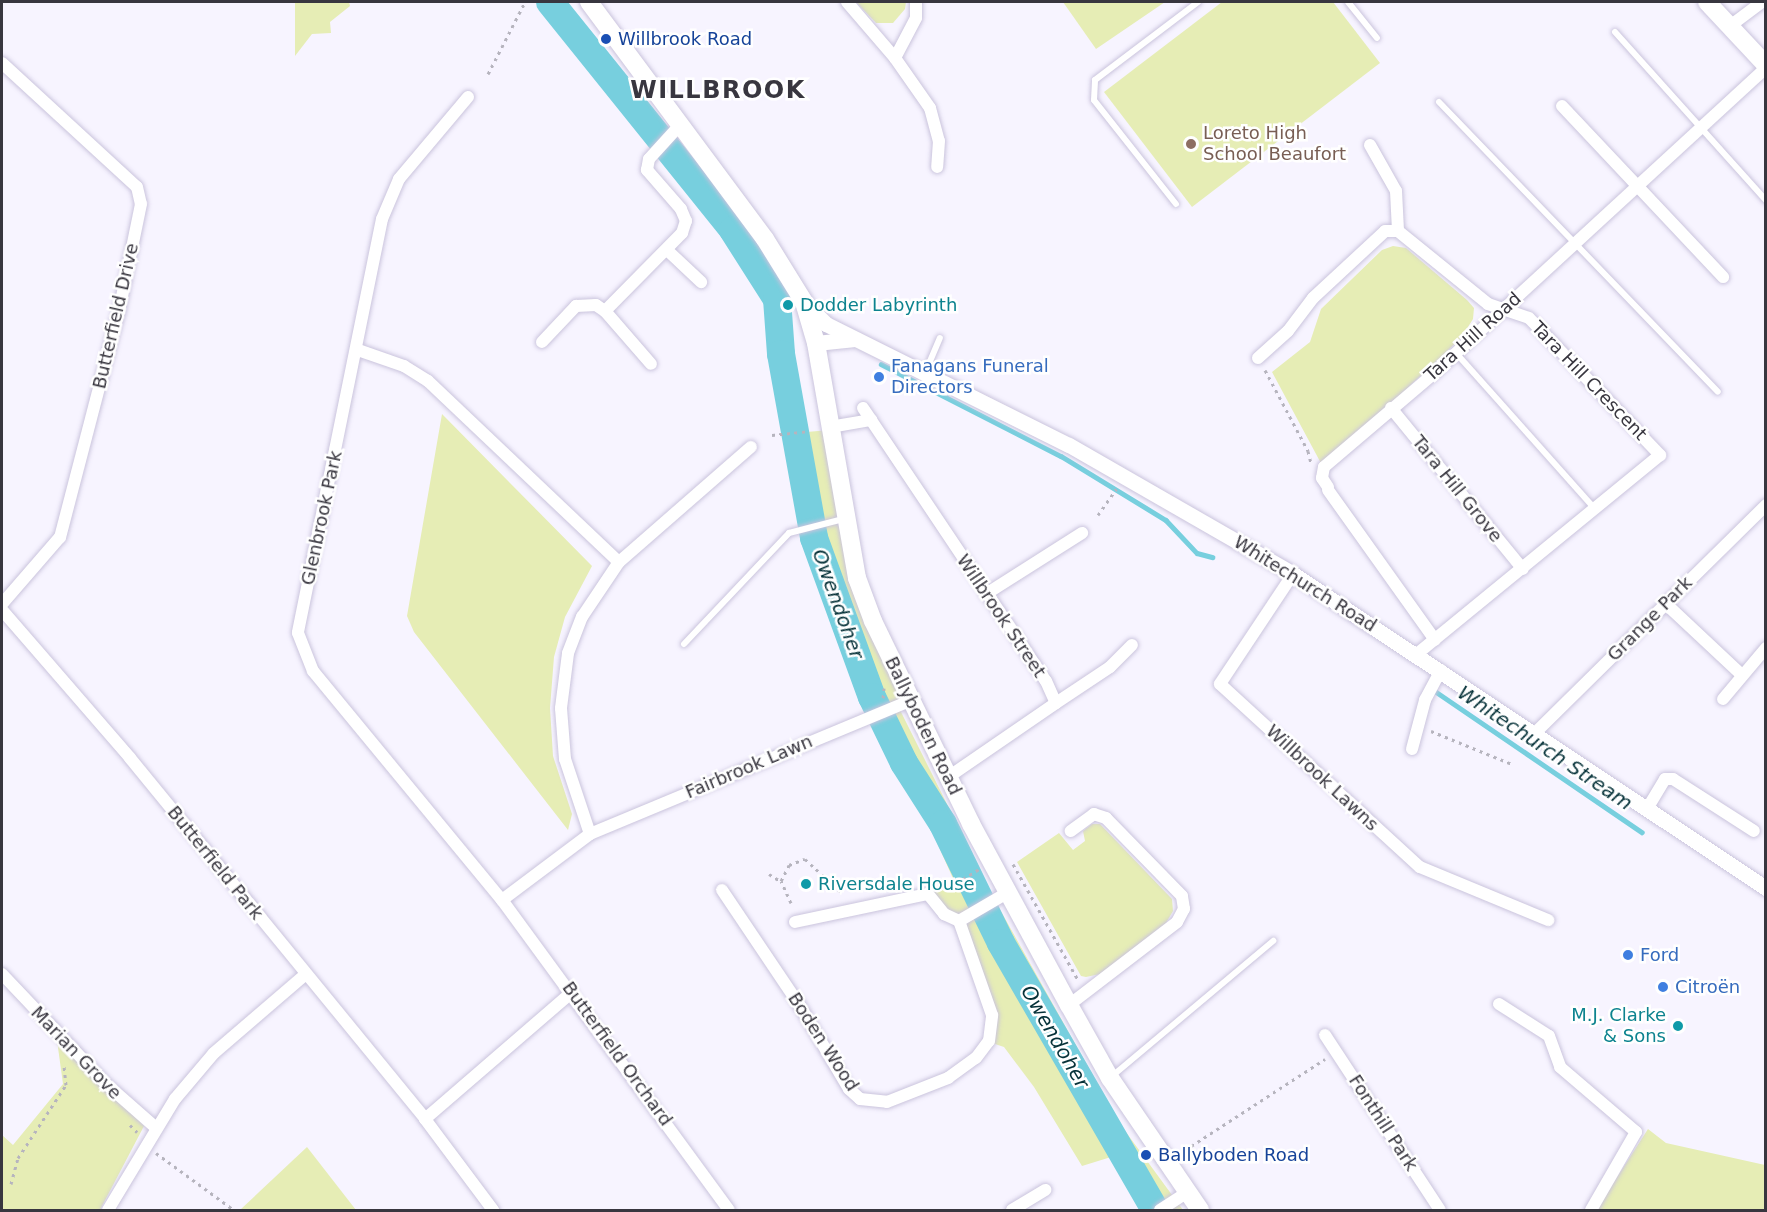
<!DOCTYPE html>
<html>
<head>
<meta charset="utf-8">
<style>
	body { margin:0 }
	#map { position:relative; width:1767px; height:1212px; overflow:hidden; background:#f7f4ff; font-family:"DejaVu Sans",sans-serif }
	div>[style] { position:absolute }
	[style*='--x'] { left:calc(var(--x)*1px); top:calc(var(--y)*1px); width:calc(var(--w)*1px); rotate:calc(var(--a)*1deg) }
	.green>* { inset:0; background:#e6edb5 }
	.stream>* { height:4.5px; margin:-2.25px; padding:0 2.25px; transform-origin:2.25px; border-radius:2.25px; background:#77cfde }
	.river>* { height:28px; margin:-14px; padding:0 14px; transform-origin:14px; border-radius:14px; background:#77cfde }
	.path>* { height:3px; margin-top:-1.5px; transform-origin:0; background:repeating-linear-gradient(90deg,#b6b4be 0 3px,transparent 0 7.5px) }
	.roads { filter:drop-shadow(0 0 2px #cac4dd) drop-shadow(0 0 2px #cac4dd) }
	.service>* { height:6px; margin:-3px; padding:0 3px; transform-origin:3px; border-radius:3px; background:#fff }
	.minor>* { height:12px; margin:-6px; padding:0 6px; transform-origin:6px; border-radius:6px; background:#fff }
	.tertiary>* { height:15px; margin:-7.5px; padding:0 7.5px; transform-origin:7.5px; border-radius:7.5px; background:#fff }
	.secondary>* { height:18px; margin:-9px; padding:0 9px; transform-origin:9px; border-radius:9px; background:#fff }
	.dots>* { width:16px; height:16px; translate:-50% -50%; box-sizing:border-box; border:3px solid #fff; border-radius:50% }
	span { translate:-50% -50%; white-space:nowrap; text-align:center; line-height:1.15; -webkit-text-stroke:5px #fff; paint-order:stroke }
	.transit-label { font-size:18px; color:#164399 }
	.left { translate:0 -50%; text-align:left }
	.education-label { font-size:18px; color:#785e54 }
	.culture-label { font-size:18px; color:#0d838f }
	.right { translate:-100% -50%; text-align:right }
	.street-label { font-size:18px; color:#38363f }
	.shop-label { font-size:18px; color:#366cbe }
	.water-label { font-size:20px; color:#063239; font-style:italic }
	.district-label { font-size:24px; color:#38363f; font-weight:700; letter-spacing:1.5px }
	.frame { position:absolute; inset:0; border:3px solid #38363f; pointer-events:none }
</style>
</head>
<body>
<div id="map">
	<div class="green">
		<div style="clip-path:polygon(295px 2px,349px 2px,350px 6px,330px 22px,331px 33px,312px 34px,295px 56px)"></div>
		<div style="clip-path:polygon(856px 2px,906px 2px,905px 9px,893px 23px,876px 23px)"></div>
		<div style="clip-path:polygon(1063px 2px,1165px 2px,1096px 49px)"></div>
		<div style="clip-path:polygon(1222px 2px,1333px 2px,1380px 63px,1192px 207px,1104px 92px)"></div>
		<div style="clip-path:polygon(1393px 246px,1406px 248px,1467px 300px,1474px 308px,1473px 319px,1461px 338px,1323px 467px,1272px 372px,1310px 342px,1321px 309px,1382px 250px)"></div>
		<div style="clip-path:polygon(442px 414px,592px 566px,565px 617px,554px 657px,550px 708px,553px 756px,572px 814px,568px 830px,414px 632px,407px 616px)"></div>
		<div style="clip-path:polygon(830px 430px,845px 519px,907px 702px,900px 710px,998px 906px,1120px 1124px,1183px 1210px,1140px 1210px,1111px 1157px,1082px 1166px,1034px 1087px,1004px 1047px,992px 1043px,992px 1015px,959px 921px,928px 894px,955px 883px,872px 697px,814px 538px,795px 433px)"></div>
		<div style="clip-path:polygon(1092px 824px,1100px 824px,1172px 899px,1173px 911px,1166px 923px,1100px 974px,1086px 977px,1081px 976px,1017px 862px,1059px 833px,1073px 850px,1085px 841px,1083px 831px)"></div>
		<div style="clip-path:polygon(56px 1033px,144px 1126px,100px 1210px,2px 1210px,2px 1135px,13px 1145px,63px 1084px)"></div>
		<div style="clip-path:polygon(1648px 1129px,1666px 1143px,1765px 1165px,1765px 1210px,1596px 1210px)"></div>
		<div style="clip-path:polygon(307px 1147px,356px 1210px,240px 1210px)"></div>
	</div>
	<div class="stream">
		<div style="--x:881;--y:364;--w:202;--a:27.1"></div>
		<div style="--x:1061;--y:456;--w:123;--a:31.4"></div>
		<div style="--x:1166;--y:520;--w:45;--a:46.8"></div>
		<div style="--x:1197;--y:553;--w:16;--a:15"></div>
		<div style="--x:1432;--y:689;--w:254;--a:34.3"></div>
	</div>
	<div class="river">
		<div style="--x:550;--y:2;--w:292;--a:51.2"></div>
		<div style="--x:733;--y:230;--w:82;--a:57.5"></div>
		<div style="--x:777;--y:299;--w:55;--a:85.8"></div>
		<div style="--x:781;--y:354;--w:187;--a:79.8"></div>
		<div style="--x:814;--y:538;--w:169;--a:70"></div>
		<div style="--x:872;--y:697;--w:73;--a:64.1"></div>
		<div style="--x:904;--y:763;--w:72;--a:57.4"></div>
		<div style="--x:943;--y:824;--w:132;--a:64"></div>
		<div style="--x:1001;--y:943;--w:308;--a:60"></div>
	</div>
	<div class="path">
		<div style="--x:488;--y:74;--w:81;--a:-62.8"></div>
		<div style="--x:1265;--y:370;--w:92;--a:62"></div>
		<div style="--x:1308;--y:451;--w:12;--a:76"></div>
		<div style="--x:772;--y:435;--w:37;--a:-6"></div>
		<div style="--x:1098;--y:515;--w:32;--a:-55"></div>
		<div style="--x:883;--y:698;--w:10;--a:-84"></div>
		<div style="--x:1431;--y:731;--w:87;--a:22.2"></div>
		<div style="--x:1013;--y:864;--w:131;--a:60.7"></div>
		<div style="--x:769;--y:874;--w:13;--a:32"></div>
		<div style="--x:963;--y:879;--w:19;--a:-32"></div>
		<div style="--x:791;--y:903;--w:24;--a:-114"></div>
		<div style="--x:781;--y:881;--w:18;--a:-63"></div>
		<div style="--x:789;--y:865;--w:17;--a:-21"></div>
		<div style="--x:805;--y:859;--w:50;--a:42.6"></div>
		<div style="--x:130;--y:1125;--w:10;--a:45"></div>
		<div style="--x:1185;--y:1150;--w:167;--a:-33"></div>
		<div style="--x:156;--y:1153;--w:97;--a:36.2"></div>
		<div style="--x:11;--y:1184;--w:27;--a:-75"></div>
		<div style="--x:18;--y:1158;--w:87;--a:-56.7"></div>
		<div style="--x:66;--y:1085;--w:20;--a:-96"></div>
	</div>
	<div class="roads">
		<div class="service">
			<div style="--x:1348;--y:2;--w:46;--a:51.1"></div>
			<div style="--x:1615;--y:32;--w:226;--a:48.1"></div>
			<div style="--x:1439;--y:102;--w:402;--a:46.1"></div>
			<div style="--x:1176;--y:204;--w:132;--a:-128.3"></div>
			<div style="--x:1094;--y:100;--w:20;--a:-87"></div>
			<div style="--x:1095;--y:80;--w:129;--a:-37.1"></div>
			<div style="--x:1456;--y:353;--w:209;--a:48.3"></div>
			<div style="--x:925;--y:373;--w:38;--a:-67"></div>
			<div style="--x:684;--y:644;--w:153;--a:-46.6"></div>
			<div style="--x:789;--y:533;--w:56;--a:-14.5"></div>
			<div style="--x:1111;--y:1077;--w:212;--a:-40"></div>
		</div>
		<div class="minor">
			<div style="--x:847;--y:2;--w:74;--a:49.4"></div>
			<div style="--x:895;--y:58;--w:61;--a:55"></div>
			<div style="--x:930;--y:108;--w:34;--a:75"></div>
			<div style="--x:939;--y:141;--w:26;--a:94"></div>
			<div style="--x:1730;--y:26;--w:40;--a:-37"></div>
			<div style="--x:895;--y:58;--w:45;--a:-62.3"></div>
			<div style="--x:916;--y:18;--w:16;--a:-90"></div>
			<div style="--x:2;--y:63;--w:183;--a:42.6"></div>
			<div style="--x:137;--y:187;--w:17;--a:77"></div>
			<div style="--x:141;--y:204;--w:109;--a:101.6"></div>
			<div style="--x:119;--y:311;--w:234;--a:104.6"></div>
			<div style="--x:60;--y:537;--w:89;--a:130.9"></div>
			<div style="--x:468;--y:97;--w:107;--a:130.1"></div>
			<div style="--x:399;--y:179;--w:43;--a:113"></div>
			<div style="--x:382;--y:219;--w:422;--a:101.5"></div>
			<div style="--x:298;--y:633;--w:41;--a:68.5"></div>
			<div style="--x:313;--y:671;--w:297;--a:50.5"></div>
			<div style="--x:502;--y:900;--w:384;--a:53.8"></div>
			<div style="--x:1562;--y:106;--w:235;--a:46.7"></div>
			<div style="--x:1370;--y:145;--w:53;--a:60.5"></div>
			<div style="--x:1396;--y:191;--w:40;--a:87.1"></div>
			<div style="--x:667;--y:250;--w:47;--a:43.3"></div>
			<div style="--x:605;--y:311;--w:70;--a:49"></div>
			<div style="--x:542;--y:342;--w:50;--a:-46.6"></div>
			<div style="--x:576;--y:306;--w:20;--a:-3"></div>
			<div style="--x:596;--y:305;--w:11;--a:34"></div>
			<div style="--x:605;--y:311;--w:110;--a:-45.4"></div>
			<div style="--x:682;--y:233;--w:13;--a:-72"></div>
			<div style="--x:686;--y:221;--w:13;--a:-113"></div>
			<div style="--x:681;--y:209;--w:52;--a:-131.1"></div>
			<div style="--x:647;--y:170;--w:11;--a:-80"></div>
			<div style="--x:649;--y:159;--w:45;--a:-47.7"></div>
			<div style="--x:358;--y:350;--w:49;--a:19.2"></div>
			<div style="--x:404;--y:366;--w:28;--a:32"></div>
			<div style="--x:428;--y:381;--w:263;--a:43.5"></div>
			<div style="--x:1258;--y:358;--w:40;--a:-42"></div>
			<div style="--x:1288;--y:331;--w:41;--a:-52.9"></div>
			<div style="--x:1313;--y:298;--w:98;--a:-42.9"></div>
			<div style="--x:1385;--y:231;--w:13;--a:0"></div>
			<div style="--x:1398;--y:231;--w:116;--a:39"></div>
			<div style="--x:1488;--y:304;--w:43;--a:18.9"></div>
			<div style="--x:1529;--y:318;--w:190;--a:46.3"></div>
			<div style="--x:1660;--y:455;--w:314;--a:140.7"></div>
			<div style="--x:863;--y:408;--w:14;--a:56"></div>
			<div style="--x:1391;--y:408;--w:208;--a:50.7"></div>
			<div style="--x:830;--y:427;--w:42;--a:-9.7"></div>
			<div style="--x:871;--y:420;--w:314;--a:56.2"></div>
			<div style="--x:1046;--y:681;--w:24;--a:66"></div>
			<div style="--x:1056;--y:703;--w:132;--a:145.5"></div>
			<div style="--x:1328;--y:487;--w:11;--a:-124"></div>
			<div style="--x:1322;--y:478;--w:11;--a:-80"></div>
			<div style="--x:1324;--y:467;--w:142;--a:-40.4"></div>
			<div style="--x:1432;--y:375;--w:454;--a:-42.6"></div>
			<div style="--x:1328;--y:490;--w:184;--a:54.5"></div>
			<div style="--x:1293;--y:574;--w:132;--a:123.6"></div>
			<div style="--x:1220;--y:684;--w:271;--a:42.5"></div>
			<div style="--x:1420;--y:867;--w:139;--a:22.5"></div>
			<div style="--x:986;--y:594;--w:114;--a:-32.4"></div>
			<div style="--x:1666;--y:604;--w:104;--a:43.1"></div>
			<div style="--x:2;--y:610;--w:196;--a:49.1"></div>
			<div style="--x:130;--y:758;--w:466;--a:50.7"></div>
			<div style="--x:425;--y:1119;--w:114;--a:53.2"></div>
			<div style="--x:1723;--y:699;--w:67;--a:-49.9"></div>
			<div style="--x:1056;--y:703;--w:65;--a:-33.7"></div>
			<div style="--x:1110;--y:667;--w:31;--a:-45"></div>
			<div style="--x:1535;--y:733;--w:325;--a:-44.6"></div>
			<div style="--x:1412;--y:749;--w:51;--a:-75.1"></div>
			<div style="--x:1425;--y:700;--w:34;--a:-62"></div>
			<div style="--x:1647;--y:809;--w:35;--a:-59"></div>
			<div style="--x:1665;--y:779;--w:8;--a:0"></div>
			<div style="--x:1673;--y:779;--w:96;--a:32.7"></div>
			<div style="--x:590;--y:834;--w:79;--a:-108.4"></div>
			<div style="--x:565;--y:759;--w:51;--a:-94.5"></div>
			<div style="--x:561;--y:708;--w:55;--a:-82.7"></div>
			<div style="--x:568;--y:653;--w:39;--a:-69"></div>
			<div style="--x:582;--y:617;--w:66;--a:-56.1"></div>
			<div style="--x:619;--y:562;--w:175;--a:-41.1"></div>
			<div style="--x:722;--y:890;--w:140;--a:56.1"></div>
			<div style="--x:800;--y:1006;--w:96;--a:59.4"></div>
			<div style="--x:849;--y:1089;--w:15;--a:42"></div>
			<div style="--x:860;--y:1099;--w:27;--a:6"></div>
			<div style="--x:887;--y:1102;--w:66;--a:-21.5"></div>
			<div style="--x:948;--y:1078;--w:34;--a:-36"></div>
			<div style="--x:976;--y:1058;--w:21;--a:-53"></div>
			<div style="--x:989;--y:1041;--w:26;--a:-83"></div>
			<div style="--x:992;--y:1015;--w:100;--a:-109.3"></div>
			<div style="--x:959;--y:921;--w:56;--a:-30.3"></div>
			<div style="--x:502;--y:900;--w:110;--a:-36.9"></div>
			<div style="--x:590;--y:834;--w:346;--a:-22.6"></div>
			<div style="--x:795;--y:922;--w:136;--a:-11.9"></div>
			<div style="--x:928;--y:894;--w:26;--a:51"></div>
			<div style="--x:944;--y:914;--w:17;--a:25"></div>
			<div style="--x:2;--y:974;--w:150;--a:46.6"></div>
			<div style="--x:105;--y:1083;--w:67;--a:41.3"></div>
			<div style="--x:1499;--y:1004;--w:59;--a:32.6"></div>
			<div style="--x:1549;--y:1036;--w:33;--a:70"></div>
			<div style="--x:1560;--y:1067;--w:100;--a:40.5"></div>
			<div style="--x:1636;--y:1132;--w:90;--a:120"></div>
			<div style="--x:1069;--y:1005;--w:136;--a:-37.5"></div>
			<div style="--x:1177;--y:922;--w:15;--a:-62"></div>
			<div style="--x:1184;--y:909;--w:13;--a:-99"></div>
			<div style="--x:1182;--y:896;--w:109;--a:-134.3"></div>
			<div style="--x:1106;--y:818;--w:13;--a:-162"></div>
			<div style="--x:1094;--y:814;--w:29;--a:144"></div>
			<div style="--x:1325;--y:1035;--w:209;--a:56.7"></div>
			<div style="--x:425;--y:1119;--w:193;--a:-40.8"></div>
			<div style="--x:108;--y:1210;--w:130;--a:-58.9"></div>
			<div style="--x:175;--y:1099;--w:60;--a:-49.7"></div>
			<div style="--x:214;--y:1053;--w:121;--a:-40.7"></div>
			<div style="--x:1012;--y:1210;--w:39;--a:-31"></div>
			<div style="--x:1160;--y:1210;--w:33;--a:-33"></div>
		</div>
		<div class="tertiary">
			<div style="--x:804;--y:302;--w:31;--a:45"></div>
			<div style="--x:826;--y:324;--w:271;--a:26.5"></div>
			<div style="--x:1069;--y:445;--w:258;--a:29.9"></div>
			<div style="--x:1293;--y:574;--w:568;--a:33.58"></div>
			<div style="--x:816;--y:343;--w:39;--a:-6"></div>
		</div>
		<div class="secondary">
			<div style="--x:589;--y:2;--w:295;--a:53.4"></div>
			<div style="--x:765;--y:239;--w:74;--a:58.2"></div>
			<div style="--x:804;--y:302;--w:43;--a:73.7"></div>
			<div style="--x:816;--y:343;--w:239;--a:80.1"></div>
			<div style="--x:857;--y:578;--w:46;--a:69.6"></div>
			<div style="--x:873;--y:621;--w:225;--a:64.2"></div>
			<div style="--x:971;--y:824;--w:206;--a:61.6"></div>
			<div style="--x:1069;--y:1005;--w:84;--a:60.7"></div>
			<div style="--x:1110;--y:1078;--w:160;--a:55.7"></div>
			<div style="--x:1707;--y:2;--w:86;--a:46.9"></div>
		</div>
	</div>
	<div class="dots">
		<div style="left:606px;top:39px;background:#1a4fb4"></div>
		<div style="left:1191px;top:144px;background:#8d6e63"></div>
		<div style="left:788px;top:305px;background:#0f9aa8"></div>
		<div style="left:879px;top:377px;background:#3f7fe0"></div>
		<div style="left:806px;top:884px;background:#0f9aa8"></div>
		<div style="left:1628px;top:955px;background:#3f7fe0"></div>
		<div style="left:1663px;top:987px;background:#3f7fe0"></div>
		<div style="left:1678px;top:1026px;background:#0f9aa8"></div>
		<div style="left:1146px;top:1155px;background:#1a4fb4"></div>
	</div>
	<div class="transit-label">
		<span class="left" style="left:618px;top:39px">Willbrook Road</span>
		<span class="left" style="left:1158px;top:1155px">Ballyboden Road</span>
	</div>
	<div class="education-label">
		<span class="left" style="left:1203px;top:144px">Loreto High<br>School Beaufort</span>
	</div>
	<div class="culture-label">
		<span class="left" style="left:800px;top:305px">Dodder Labyrinth</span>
		<span class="left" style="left:818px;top:884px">Riversdale House</span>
		<span class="right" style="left:1666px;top:1026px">M.J. Clarke<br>&amp; Sons</span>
	</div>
	<div class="street-label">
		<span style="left:116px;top:316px;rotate:-77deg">Butterfield Drive</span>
		<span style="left:1473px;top:337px;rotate:-42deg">Tara Hill Road</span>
		<span style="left:1589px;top:381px;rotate:46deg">Tara Hill Crescent</span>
		<span style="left:1457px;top:489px;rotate:51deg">Tara Hill Grove</span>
		<span style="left:322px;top:518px;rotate:-78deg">Glenbrook Park</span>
		<span style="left:1305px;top:584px;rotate:32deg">Whitechurch Road</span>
		<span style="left:1001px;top:616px;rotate:56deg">Willbrook Street</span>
		<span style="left:1650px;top:619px;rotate:-45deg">Grange Park</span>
		<span style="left:923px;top:726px;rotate:64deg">Ballyboden Road</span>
		<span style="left:749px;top:767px;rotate:-23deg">Fairbrook Lawn</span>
		<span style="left:1322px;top:778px;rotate:43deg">Willbrook Lawns</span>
		<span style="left:215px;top:863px;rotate:51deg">Butterfield Park</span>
		<span style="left:823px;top:1042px;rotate:57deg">Boden Wood</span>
		<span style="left:76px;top:1053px;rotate:46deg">Marian Grove</span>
		<span style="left:617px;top:1054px;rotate:54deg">Butterfield Orchard</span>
		<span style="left:1383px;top:1123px;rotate:57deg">Fonthill Park</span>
	</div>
	<div class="shop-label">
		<span class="left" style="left:891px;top:377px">Fanagans Funeral<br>Directors</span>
		<span class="left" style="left:1640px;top:955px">Ford</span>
		<span class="left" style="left:1675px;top:987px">Citroën</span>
	</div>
	<div class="water-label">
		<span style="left:838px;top:604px;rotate:70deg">Owendoher</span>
		<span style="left:1545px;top:748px;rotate:34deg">Whitechurch Stream</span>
		<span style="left:1055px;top:1037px;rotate:60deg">Owendoher</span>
	</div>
	<div class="district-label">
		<span style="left:718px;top:91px">WILLBROOK</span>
	</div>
	<div class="frame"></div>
</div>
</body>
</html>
